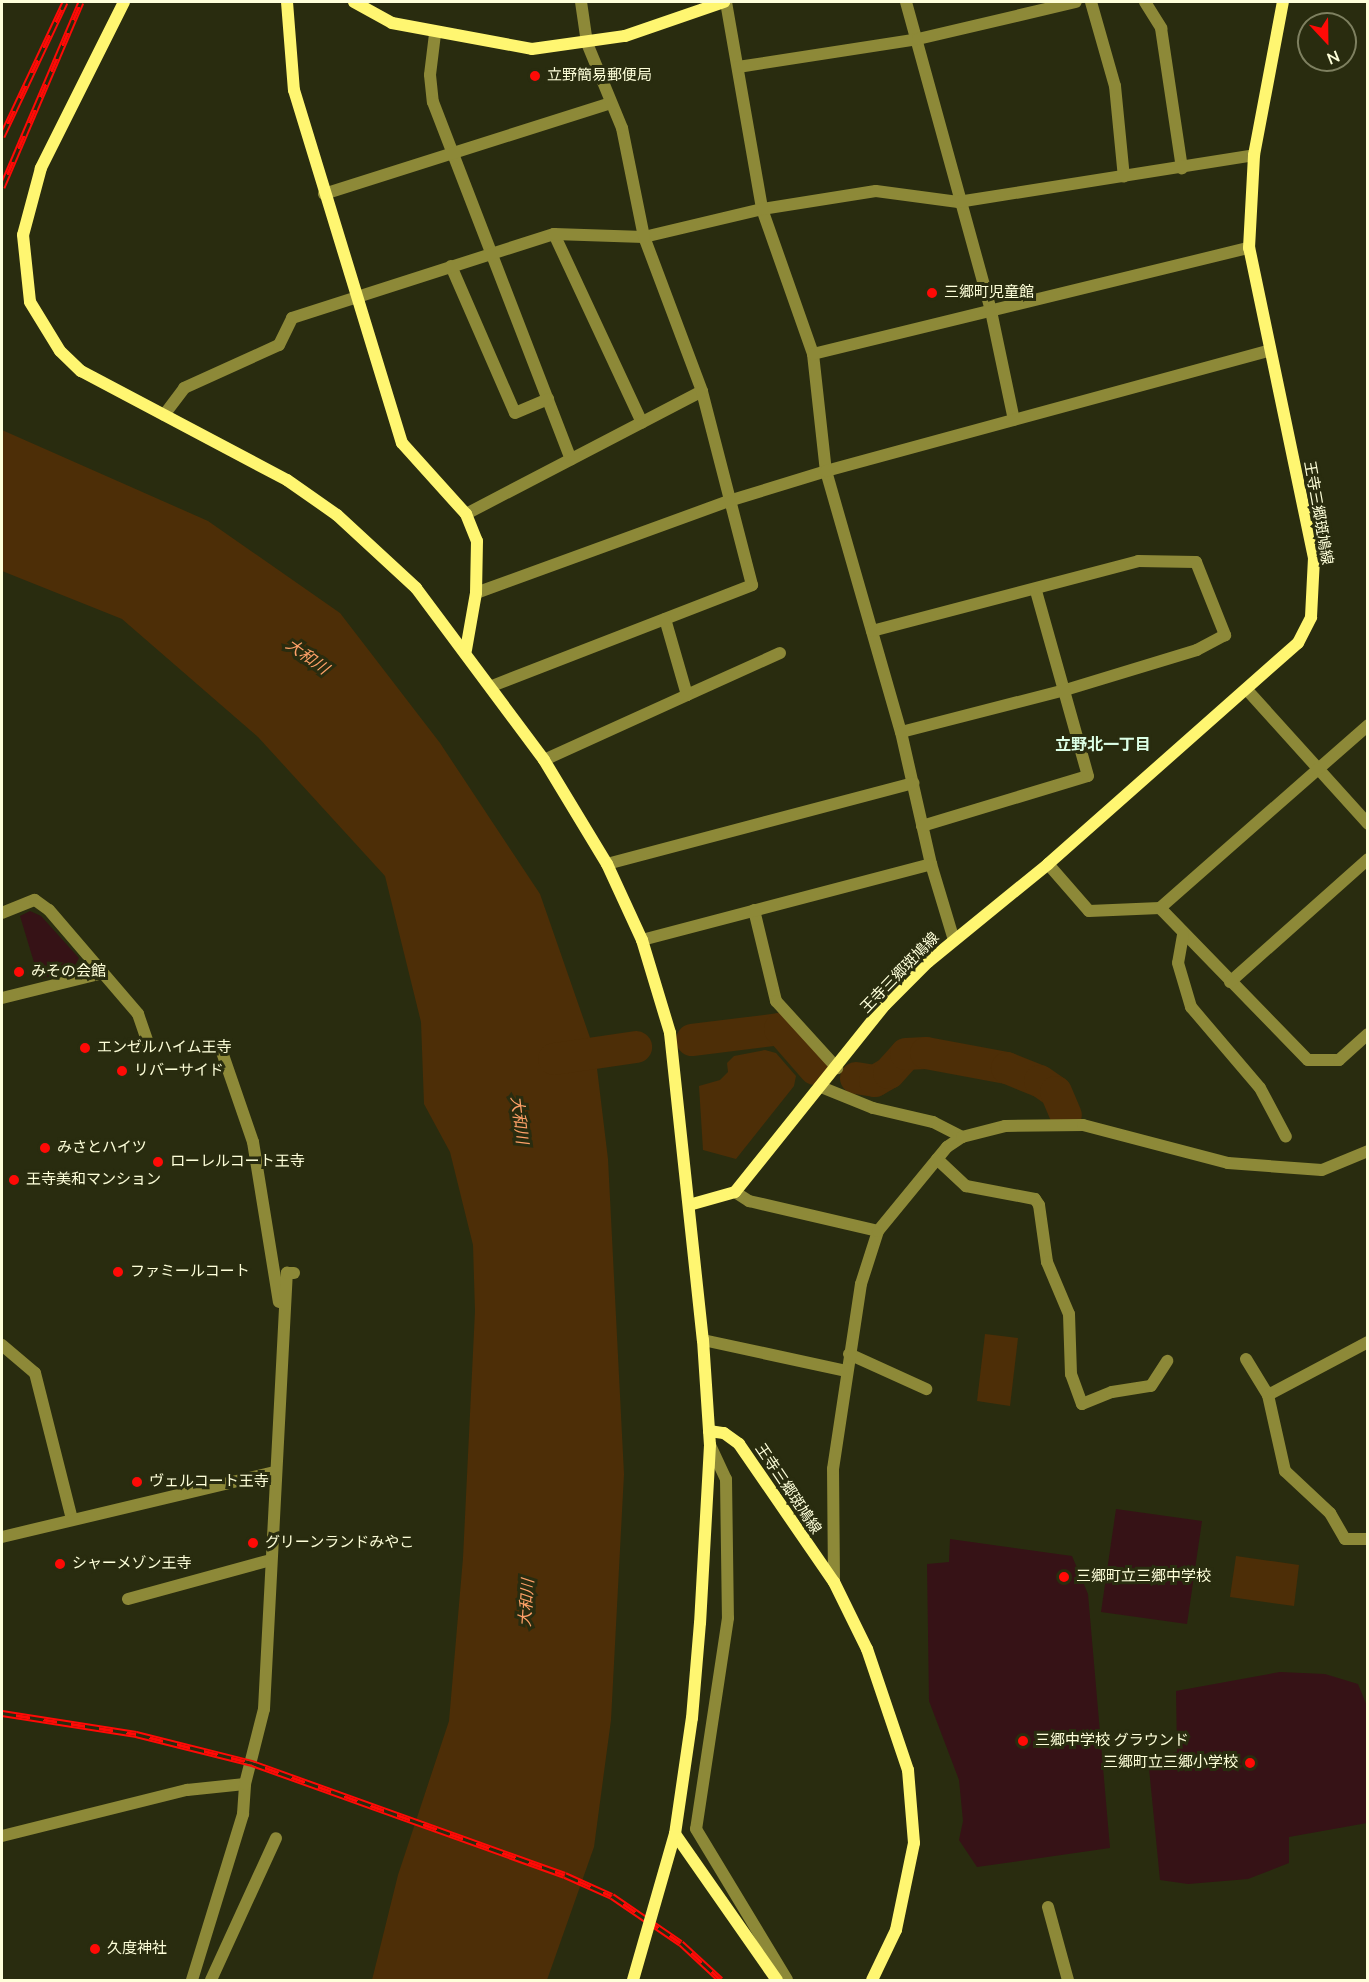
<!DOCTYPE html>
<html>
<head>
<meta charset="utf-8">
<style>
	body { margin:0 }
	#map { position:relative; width:1369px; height:1982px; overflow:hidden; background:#292c0f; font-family:"Nunito Sans","Noto Sans JP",sans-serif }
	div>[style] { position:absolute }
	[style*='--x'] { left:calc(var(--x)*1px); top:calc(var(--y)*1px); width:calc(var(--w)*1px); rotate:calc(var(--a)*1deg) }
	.green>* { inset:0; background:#361216 }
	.water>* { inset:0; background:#4d2e07 }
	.river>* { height:32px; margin:-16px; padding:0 16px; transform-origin:16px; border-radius:16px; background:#4d2e07 }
	.street>* { height:12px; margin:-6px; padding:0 6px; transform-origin:6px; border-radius:6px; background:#8d8938 }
	.secondary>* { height:12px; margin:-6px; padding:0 6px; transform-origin:6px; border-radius:6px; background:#fff671 }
	.rail>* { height:7px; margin-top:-3.5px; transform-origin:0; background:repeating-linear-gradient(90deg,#292c0f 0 14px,#ff0a06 0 28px); box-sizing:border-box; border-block:2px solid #ff0a06 }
	.secondary-bridge>* { height:12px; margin:-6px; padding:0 6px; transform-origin:6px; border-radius:6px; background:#fff671 }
	.dots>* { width:16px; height:16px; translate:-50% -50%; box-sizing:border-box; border:3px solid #292c0f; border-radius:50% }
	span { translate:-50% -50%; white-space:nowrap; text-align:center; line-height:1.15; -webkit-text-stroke:6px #292c0f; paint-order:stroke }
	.poi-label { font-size:15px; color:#feffda }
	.left { translate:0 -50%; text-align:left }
	.right { translate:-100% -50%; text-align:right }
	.street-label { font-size:15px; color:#feffda }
	.water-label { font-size:16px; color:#ffa168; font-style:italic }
	.neighbourhood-label { font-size:16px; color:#dcffe6; font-weight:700 }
	.frame { position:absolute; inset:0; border:3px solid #feffda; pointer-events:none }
	.north { position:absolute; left:1297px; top:12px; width:60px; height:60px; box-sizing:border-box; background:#292c0f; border:2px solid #7e8060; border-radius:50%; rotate:158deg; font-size:16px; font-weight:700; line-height:24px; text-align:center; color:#feffda }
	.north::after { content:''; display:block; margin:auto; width:21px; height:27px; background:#ff0a06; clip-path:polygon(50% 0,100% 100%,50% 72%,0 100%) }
</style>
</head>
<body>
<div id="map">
	<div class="green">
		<div style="clip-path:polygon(30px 911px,41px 916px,79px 958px,72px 971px,39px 979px,20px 916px)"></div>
		<div style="clip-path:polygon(1116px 1509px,1202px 1521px,1187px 1624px,1101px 1612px)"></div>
		<div style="clip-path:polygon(950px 1539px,1072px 1556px,1088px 1594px,1110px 1848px,977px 1867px,959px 1840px,963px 1821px,959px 1780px,929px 1701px,927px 1564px,949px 1562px)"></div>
		<div style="clip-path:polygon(1280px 1672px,1325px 1674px,1358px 1684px,1367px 1706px,1367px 1823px,1289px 1837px,1289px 1863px,1248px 1879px,1188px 1884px,1160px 1880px,1148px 1758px,1177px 1752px,1176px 1691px)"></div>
	</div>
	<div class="water">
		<div style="clip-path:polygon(2px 430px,208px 521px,340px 613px,440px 743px,540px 894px,595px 1052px,608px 1159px,624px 1474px,611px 1720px,594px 1847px,547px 1980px,372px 1980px,398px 1875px,449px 1721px,463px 1558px,475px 1311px,473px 1245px,450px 1152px,424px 1104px,421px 1022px,385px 876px,258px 737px,122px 619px,2px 571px)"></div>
		<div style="clip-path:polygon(765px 1050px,776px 1053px,796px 1076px,794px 1086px,736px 1159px,703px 1150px,699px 1086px,720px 1080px,728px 1072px,727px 1063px,734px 1056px)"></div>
		<div style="clip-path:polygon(985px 1334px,1018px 1338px,1010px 1406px,977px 1401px)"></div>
		<div style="clip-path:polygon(1236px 1556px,1299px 1565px,1294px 1606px,1230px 1597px)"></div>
	</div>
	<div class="river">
		<div style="--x:692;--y:1040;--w:89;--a:-7.1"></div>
		<div style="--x:780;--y:1029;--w:53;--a:48.8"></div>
		<div style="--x:554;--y:1059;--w:83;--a:-8.3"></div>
		<div style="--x:856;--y:1078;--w:19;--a:9"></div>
		<div style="--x:875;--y:1081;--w:16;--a:-30"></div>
		<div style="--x:889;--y:1073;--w:25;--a:-48"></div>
		<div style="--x:906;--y:1054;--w:20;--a:-3"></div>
		<div style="--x:926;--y:1053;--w:82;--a:10.5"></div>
		<div style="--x:1007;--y:1068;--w:35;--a:22"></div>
		<div style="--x:1040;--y:1081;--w:19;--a:35"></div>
		<div style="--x:1056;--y:1092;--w:25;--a:67"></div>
	</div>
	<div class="street">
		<div style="--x:726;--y:2;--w:210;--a:80.1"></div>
		<div style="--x:762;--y:209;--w:154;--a:70.6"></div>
		<div style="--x:813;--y:354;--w:118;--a:83.7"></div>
		<div style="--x:826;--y:471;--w:272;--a:74"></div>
		<div style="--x:901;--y:732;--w:135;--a:77.2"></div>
		<div style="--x:931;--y:864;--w:79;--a:73.2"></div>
		<div style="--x:906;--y:2;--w:320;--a:74.6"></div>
		<div style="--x:991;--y:311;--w:111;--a:78.1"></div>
		<div style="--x:1091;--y:2;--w:87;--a:74.1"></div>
		<div style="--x:1115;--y:86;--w:91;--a:84.4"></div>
		<div style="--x:1145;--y:2;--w:31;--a:58"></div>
		<div style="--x:1161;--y:28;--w:142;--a:81.5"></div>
		<div style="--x:435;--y:34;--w:41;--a:97"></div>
		<div style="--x:430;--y:75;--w:27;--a:84"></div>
		<div style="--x:433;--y:102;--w:383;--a:68.9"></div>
		<div style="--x:738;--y:67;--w:182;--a:-8.8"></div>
		<div style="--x:918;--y:39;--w:162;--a:-13.2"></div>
		<div style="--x:324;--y:194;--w:301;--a:-17.6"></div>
		<div style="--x:554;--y:234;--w:208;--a:65"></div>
		<div style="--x:451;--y:266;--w:160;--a:66.5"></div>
		<div style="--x:515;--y:413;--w:36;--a:-23"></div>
		<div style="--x:813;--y:354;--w:449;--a:-13.7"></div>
		<div style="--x:164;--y:415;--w:34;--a:-53"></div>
		<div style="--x:184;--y:388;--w:104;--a:-24.4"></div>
		<div style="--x:279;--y:345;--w:30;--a:-64"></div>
		<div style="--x:292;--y:318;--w:275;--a:-17.8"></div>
		<div style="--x:554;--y:234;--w:90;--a:1.9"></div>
		<div style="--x:644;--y:237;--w:121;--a:-13.3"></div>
		<div style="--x:762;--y:209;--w:115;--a:-9"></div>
		<div style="--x:876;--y:191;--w:83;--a:7.6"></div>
		<div style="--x:958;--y:202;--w:300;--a:-9"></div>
		<div style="--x:466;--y:514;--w:266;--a:-27.5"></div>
		<div style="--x:476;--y:593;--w:272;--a:-20"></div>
		<div style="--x:732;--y:500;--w:98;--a:-17.1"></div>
		<div style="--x:826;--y:471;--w:460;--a:-15.2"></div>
		<div style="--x:872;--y:631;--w:275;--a:-14.7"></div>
		<div style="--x:1138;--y:561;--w:58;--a:1"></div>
		<div style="--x:1196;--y:562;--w:79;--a:68.3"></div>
		<div style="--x:1225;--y:635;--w:32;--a:152"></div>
		<div style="--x:1197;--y:650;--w:138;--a:163.1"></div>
		<div style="--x:1065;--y:690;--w:169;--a:165.6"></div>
		<div style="--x:492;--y:686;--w:279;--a:-21.2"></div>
		<div style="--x:752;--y:585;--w:200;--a:-104.5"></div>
		<div style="--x:702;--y:391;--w:165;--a:-110.6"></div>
		<div style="--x:644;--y:237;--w:111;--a:-101.4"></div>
		<div style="--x:622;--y:128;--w:92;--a:-112.4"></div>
		<div style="--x:587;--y:43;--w:41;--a:-98.3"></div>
		<div style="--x:1248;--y:691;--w:179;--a:47.9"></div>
		<div style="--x:687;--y:695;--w:102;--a:-24.3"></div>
		<div style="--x:544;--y:760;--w:157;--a:-24.4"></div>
		<div style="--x:687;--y:695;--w:79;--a:-106.1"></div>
		<div style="--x:922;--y:826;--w:173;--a:-16.8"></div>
		<div style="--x:1088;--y:776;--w:192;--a:-105.7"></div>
		<div style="--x:607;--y:864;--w:317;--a:-14.8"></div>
		<div style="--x:1048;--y:864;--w:62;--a:48.9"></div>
		<div style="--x:1089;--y:911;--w:71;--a:-2.4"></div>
		<div style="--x:1160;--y:908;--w:212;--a:45.8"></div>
		<div style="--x:1308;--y:1060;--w:31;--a:0"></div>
		<div style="--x:1339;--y:1060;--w:39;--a:-42"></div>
		<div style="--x:1160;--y:908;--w:277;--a:-41.3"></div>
		<div style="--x:754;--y:910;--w:94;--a:76.4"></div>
		<div style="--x:776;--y:1001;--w:91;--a:47.7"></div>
		<div style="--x:2;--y:913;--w:35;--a:-22"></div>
		<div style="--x:35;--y:900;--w:17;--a:36"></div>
		<div style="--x:49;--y:910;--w:137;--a:49.4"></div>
		<div style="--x:138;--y:1014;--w:31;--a:71"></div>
		<div style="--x:1183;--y:935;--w:28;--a:100"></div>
		<div style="--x:1178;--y:963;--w:46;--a:73.5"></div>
		<div style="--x:1191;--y:1007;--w:106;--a:49.6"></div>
		<div style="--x:1260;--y:1088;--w:55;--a:62"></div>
		<div style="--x:642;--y:940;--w:299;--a:-14.7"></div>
		<div style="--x:1230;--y:982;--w:185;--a:-41.7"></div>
		<div style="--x:2;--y:998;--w:104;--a:-13.9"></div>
		<div style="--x:222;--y:1052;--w:95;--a:71"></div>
		<div style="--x:253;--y:1142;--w:162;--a:80.8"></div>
		<div style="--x:821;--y:1087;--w:56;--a:22"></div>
		<div style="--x:873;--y:1108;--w:62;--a:13.1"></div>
		<div style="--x:933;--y:1122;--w:33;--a:27"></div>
		<div style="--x:937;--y:1159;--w:40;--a:43"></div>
		<div style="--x:966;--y:1186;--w:70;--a:10.7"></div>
		<div style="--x:1035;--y:1199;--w:7;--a:56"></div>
		<div style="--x:1039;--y:1205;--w:58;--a:82"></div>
		<div style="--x:1047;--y:1262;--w:56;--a:67.1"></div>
		<div style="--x:1069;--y:1314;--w:60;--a:88.1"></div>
		<div style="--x:1071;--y:1374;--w:32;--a:70"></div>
		<div style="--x:1082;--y:1404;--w:32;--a:-22"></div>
		<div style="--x:1112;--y:1392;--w:39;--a:-9"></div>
		<div style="--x:1151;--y:1386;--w:30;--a:-57"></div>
		<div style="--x:735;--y:1192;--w:17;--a:33"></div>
		<div style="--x:749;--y:1201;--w:132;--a:13.1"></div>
		<div style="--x:703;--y:1340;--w:146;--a:12.2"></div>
		<div style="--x:2;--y:1345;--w:43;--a:40.3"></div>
		<div style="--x:35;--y:1373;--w:151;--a:75.8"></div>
		<div style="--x:849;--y:1354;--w:85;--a:24.4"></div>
		<div style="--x:1246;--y:1359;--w:42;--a:58.6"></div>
		<div style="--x:1268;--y:1395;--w:78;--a:77.4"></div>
		<div style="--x:1285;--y:1471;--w:62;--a:43"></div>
		<div style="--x:1330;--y:1513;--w:30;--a:60"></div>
		<div style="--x:1345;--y:1539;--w:23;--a:0"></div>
		<div style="--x:1268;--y:1395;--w:113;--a:-27.9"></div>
		<div style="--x:710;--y:1445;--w:38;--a:65"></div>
		<div style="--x:726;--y:1479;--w:139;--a:89.2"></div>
		<div style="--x:728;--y:1618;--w:213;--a:98.6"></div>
		<div style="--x:696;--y:1829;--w:176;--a:58.9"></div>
		<div style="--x:2;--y:1537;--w:281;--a:-13.4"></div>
		<div style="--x:834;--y:1582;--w:113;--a:-90.5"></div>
		<div style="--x:833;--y:1469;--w:187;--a:-81.4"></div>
		<div style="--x:861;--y:1284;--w:56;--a:-72.2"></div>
		<div style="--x:878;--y:1231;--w:109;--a:-50.6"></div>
		<div style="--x:947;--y:1147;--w:18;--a:-34"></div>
		<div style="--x:962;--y:1137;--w:44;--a:-14.3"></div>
		<div style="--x:1005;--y:1126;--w:78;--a:-0.7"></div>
		<div style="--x:1083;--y:1125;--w:150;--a:14.7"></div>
		<div style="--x:1228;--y:1163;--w:94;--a:4.3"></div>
		<div style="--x:1322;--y:1170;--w:50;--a:-22.4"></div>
		<div style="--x:128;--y:1599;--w:148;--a:-15.3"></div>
		<div style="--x:2;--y:1836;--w:191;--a:-14"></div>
		<div style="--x:187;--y:1790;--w:58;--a:-5.9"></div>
		<div style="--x:1048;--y:1907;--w:76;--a:74.7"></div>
		<div style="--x:192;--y:1980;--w:174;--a:-72.9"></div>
		<div style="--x:243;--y:1814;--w:30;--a:-86"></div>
		<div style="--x:245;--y:1784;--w:77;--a:-75.8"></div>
		<div style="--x:264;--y:1709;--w:437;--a:-87"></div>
		<div style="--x:287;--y:1273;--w:7;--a:0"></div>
		<div style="--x:211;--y:1980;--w:156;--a:-65.4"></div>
	</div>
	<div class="secondary">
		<div style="--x:124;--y:2;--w:186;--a:116.6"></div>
		<div style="--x:41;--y:168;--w:69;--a:105"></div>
		<div style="--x:23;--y:235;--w:67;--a:84"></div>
		<div style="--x:30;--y:302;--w:57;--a:58.5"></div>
		<div style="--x:60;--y:351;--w:29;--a:44"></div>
		<div style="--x:81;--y:371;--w:233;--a:27.9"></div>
		<div style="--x:287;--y:480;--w:61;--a:35"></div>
		<div style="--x:337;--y:515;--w:108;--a:42.7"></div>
		<div style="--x:416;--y:588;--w:214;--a:53.3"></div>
		<div style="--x:544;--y:760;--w:122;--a:58.8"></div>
		<div style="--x:607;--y:864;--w:84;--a:65.3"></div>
		<div style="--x:642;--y:940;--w:97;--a:73.2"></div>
		<div style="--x:670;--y:1033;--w:309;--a:83.9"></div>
		<div style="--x:703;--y:1340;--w:105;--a:86.2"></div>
		<div style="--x:710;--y:1445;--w:178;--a:93.2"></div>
		<div style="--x:287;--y:2;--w:88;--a:85.5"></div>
		<div style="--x:294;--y:90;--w:369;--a:73"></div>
		<div style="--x:402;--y:443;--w:96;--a:48"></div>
		<div style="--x:466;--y:514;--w:29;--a:68"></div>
		<div style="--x:477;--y:541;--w:52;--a:91.1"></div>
		<div style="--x:476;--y:593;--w:58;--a:100"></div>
		<div style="--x:354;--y:2;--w:43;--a:28.9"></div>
		<div style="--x:392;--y:23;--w:142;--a:10.5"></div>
		<div style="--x:532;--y:49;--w:94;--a:-8"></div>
		<div style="--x:625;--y:36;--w:105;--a:-19"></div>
		<div style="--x:689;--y:1205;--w:48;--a:-15.8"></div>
		<div style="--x:735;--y:1192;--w:240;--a:-51.3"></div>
		<div style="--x:885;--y:1005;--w:61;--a:-45"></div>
		<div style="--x:928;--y:962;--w:155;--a:-39.2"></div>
		<div style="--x:1048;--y:864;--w:334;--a:-41.5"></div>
		<div style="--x:1298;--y:643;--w:29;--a:-63"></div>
		<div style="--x:1311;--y:617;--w:59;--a:-87.1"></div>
		<div style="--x:1314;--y:558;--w:317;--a:-101.8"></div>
		<div style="--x:1249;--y:248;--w:93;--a:-86.9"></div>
		<div style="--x:1254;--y:155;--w:156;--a:-79.3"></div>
		<div style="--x:709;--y:1431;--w:15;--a:8"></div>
		<div style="--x:724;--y:1433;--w:19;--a:36"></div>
		<div style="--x:739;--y:1444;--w:168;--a:55.5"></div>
		<div style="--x:834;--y:1582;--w:75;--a:63.8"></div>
		<div style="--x:867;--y:1649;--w:128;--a:71.3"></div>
		<div style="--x:908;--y:1770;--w:73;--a:85.3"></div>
		<div style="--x:914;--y:1843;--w:89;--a:101.7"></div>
		<div style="--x:896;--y:1930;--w:55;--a:115.6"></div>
		<div style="--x:675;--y:1834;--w:178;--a:55.1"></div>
	</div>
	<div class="rail">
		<div style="--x:2;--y:136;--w:148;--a:-64.8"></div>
		<div style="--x:2;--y:187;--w:201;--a:-66.9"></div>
		<div style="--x:2;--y:1713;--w:136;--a:8.9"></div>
		<div style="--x:136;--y:1734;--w:120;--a:14"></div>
		<div style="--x:252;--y:1763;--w:332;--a:19.7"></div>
		<div style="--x:565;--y:1875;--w:51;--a:24.1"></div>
		<div style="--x:612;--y:1896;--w:83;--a:34.3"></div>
		<div style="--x:681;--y:1943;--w:54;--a:42.8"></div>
	</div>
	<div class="secondary-bridge">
		<div style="--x:633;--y:1980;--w:152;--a:-74"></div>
		<div style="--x:675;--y:1834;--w:117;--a:-81.7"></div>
		<div style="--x:692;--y:1718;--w:95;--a:-85.2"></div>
	</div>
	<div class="dots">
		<div style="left:535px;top:76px;background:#ff0a06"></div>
		<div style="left:932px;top:293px;background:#ff0a06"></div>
		<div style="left:19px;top:972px;background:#ff0a06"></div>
		<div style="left:85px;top:1048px;background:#ff0a06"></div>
		<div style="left:122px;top:1071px;background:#ff0a06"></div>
		<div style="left:45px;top:1148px;background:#ff0a06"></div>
		<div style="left:158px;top:1162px;background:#ff0a06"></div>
		<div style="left:14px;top:1180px;background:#ff0a06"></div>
		<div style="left:118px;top:1272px;background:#ff0a06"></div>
		<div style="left:137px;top:1482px;background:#ff0a06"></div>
		<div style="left:253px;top:1543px;background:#ff0a06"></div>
		<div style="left:60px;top:1564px;background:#ff0a06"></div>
		<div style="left:1064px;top:1577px;background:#ff0a06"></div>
		<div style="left:1023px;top:1741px;background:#ff0a06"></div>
		<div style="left:1250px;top:1763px;background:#ff0a06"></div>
		<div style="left:95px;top:1949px;background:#ff0a06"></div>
	</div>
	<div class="poi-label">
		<span class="left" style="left:547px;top:76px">立野簡易郵便局</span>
		<span class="left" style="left:944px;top:293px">三郷町児童館</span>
		<span class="left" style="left:31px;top:972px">みその会館</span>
		<span class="left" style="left:97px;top:1048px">エンゼルハイム王寺</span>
		<span class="left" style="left:134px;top:1071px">リバーサイド</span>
		<span class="left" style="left:57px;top:1148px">みさとハイツ</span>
		<span class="left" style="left:170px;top:1162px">ローレルコート王寺</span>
		<span class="left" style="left:26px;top:1180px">王寺美和マンション</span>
		<span class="left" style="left:130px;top:1272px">ファミールコート</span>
		<span class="left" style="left:149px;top:1482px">ヴェルコート王寺</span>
		<span class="left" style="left:265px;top:1543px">グリーンランドみやこ</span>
		<span class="left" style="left:72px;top:1564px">シャーメゾン王寺</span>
		<span class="left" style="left:1076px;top:1577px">三郷町立三郷中学校</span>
		<span class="left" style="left:1035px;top:1741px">三郷中学校 グラウンド</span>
		<span class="right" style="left:1238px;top:1763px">三郷町立三郷小学校</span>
		<span class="left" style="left:107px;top:1949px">久度神社</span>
	</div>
	<div class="street-label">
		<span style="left:1318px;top:513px;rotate:80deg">王寺三郷斑鳩線</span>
		<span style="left:900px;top:973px;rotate:-46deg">王寺三郷斑鳩線</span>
		<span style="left:788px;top:1489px;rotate:56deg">王寺三郷斑鳩線</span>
	</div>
	<div class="water-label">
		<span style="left:307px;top:657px;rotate:36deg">大和川</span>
		<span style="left:519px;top:1120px;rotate:83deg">大和川</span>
		<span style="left:527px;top:1603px;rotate:-86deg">大和川</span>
	</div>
	<div class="neighbourhood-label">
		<span style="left:1103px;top:745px">立野北一丁目</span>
	</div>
	<div class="frame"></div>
	<div class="north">N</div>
</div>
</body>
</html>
